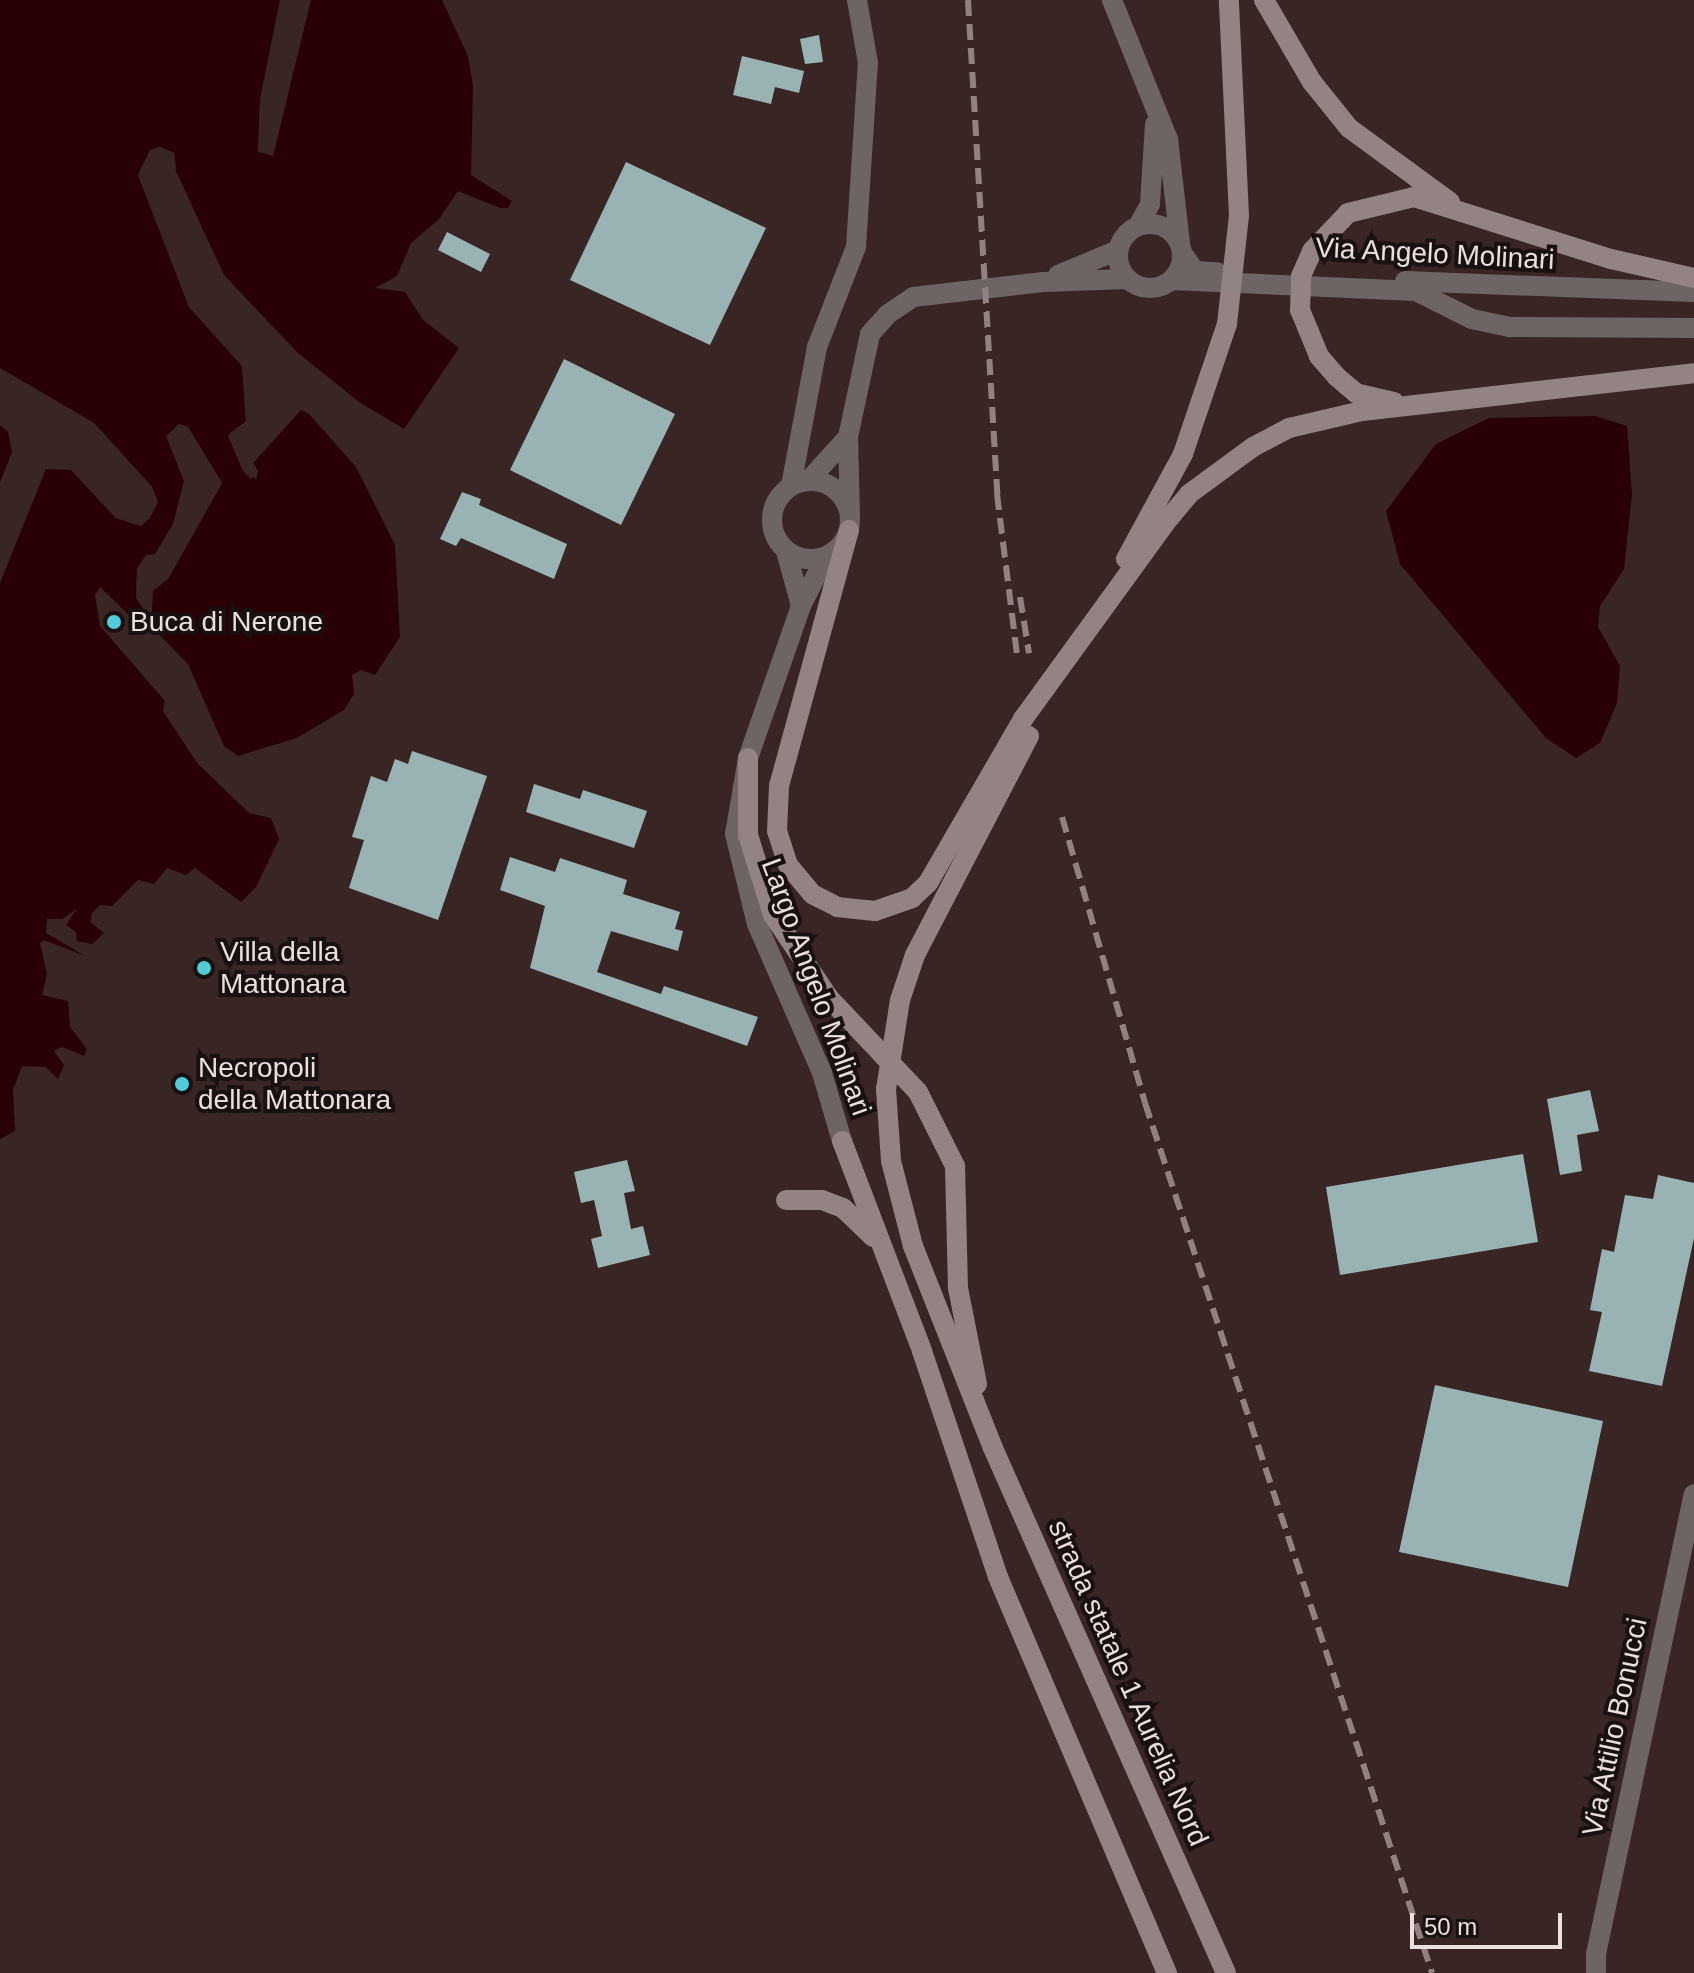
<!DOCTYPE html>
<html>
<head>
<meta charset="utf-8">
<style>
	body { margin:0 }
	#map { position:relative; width:1694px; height:1973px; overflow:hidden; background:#382524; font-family:Helvetica,sans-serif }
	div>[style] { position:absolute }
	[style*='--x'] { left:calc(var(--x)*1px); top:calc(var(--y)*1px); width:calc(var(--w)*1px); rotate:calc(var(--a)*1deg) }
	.water>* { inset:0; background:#290104 }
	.pier>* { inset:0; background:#382524 }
	.building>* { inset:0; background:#99b3b5 }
	.minor>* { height:20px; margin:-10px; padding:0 10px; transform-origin:10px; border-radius:10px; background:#6e6463 }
	.tertiary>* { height:20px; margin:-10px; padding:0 10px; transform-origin:10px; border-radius:10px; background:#6e6463 }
	.tertiary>.ring { margin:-10px; padding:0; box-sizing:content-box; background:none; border:20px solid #6e6463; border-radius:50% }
	.secondary>* { height:20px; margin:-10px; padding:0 10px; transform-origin:10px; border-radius:10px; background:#938382 }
	.rail>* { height:6px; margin-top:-3px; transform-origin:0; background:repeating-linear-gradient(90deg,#918180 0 16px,transparent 0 24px) }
	.dots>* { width:22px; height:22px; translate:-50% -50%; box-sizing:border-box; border:4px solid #191110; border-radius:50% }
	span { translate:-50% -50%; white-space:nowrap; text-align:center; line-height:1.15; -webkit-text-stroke:8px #191110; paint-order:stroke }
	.street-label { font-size:28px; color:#ebdedd }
	.poi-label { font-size:28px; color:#ebdedd }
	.left { translate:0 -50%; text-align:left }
	.scale { position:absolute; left:1410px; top:1913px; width:152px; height:36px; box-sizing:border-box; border:4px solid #ebdedd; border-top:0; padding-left:10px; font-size:24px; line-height:28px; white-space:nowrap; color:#ebdedd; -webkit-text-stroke:6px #191110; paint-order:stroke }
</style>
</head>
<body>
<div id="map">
	<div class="water">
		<div style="clip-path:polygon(0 0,280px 0,260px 100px,258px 151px,273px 156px,311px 0,442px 0,468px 56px,473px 86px,471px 175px,512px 201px,508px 208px,500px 208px,458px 191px,439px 219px,411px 243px,397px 276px,375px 288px,405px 292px,423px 320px,459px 348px,404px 429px,359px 402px,297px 352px,224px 275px,176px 171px,174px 153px,160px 147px,150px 150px,138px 175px,189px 307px,242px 366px,246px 421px,229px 434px,243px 471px,251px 479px,258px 471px,253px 463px,301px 410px,309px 414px,356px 467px,395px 545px,400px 637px,375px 675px,361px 670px,352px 675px,354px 694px,344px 710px,297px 738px,238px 756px,224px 746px,188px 664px,151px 626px,153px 591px,168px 579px,222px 483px,188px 427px,179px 424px,167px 436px,184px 481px,174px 524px,155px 555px,146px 555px,137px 569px,136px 598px,145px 612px,138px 621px,131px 617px,100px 587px,95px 595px,100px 626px,165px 701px,163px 711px,197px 763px,249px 813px,271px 818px,279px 839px,256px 887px,241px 902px,195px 868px,186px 875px,167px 868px,154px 884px,138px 880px,112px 906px,100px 905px,92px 913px,90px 922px,104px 933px,92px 944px,77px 941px,76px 932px,66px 925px,77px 909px,62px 919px,47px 919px,46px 933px,85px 956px,44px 940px,40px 943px,47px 974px,42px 995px,68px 1001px,70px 1027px,87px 1049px,84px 1056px,62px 1047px,54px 1051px,64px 1065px,58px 1079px,46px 1067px,22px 1066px,13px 1090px,15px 1131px,0 1139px,0 583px,46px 469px,71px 470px,116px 518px,141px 526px,158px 502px,152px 487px,94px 423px,0 368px)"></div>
		<div style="clip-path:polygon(1595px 416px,1627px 426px,1632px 494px,1624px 569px,1600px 606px,1598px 627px,1620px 666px,1617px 703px,1600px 743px,1576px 758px,1546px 738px,1400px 564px,1386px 511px,1436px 444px,1489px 418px)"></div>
		<div style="clip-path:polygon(0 425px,8px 432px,12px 452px,0 482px)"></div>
	</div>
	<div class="pier">
		<div style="clip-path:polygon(280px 0,264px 101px,262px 148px,269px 154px,258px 152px,260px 100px)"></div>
		<div style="clip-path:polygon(160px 147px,174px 153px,176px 168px,160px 151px,153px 154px,142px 175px,193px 305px,246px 364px,250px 422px,235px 436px,247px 469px,253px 475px,251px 459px,258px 471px,256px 479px,243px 471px,228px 436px,246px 421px,242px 366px,189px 307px,138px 175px,150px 150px)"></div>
		<div style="clip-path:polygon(0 368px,94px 423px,152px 487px,158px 502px,150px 518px,141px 526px,116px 518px,71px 470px,129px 522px,147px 515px,153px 501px,149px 489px,91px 426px)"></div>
		<div style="clip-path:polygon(179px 424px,188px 427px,222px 483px,168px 579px,149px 591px,165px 576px,218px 483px,186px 431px,171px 437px,188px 482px,177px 526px,158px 557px,148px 559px,141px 570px,144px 587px,136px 598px,137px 569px,146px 555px,155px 554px,173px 524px,184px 481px,166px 436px)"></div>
	</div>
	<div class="building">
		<div style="clip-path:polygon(819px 35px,823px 62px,805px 64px,800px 39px)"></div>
		<div style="clip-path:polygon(742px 56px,804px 71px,799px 93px,775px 87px,771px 104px,733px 95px)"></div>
		<div style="clip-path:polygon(626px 162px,766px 228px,710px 345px,570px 280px)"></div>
		<div style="clip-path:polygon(447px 232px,490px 254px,481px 272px,438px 250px)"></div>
		<div style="clip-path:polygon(564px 359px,675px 414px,621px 525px,510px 470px)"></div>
		<div style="clip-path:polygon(462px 492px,481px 499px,479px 505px,567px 544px,554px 579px,461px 538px,456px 546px,440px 539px)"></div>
		<div style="clip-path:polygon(412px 751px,487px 776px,438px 920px,349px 888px,364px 840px,352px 837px,371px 776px,387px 782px,395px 759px,408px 764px)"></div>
		<div style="clip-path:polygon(534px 784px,580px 799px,583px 790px,647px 811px,634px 848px,526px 812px)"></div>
		<div style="clip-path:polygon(510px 857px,555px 872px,560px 858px,627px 880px,623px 894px,680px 912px,675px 929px,683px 931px,678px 951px,611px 931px,597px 972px,661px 994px,664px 986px,758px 1017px,747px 1046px,530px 968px,545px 906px,500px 890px)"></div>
		<div style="clip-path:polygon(1590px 1090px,1599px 1131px,1577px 1135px,1582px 1171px,1560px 1175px,1547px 1099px)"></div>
		<div style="clip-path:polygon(1523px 1154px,1538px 1242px,1340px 1275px,1326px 1187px)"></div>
		<div style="clip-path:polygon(627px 1160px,635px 1191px,624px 1193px,631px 1229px,643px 1226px,650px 1255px,598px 1268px,591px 1239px,602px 1236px,594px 1200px,581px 1203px,574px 1172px)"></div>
		<div style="clip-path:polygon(1658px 1175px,1694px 1183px,1694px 1238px,1662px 1386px,1589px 1371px,1602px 1312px,1590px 1310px,1602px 1249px,1614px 1252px,1625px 1195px,1653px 1199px)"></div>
		<div style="clip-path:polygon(1435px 1385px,1603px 1421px,1568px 1587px,1399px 1552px)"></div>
	</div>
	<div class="minor">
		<div style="--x:1112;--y:0;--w:150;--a:68.1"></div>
		<div style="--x:1168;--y:139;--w:104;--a:83.4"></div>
		<div style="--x:1138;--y:226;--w:25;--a:-61"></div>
		<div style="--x:1150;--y:204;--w:80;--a:-86.4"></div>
		<div style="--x:791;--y:486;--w:141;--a:-79.4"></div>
		<div style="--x:817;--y:347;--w:107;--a:-68.7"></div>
		<div style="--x:856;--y:247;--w:184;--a:-86.3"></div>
		<div style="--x:868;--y:63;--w:64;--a:-99.9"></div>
		<div style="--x:1596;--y:1973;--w:19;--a:-90"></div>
		<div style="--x:1596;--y:1954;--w:470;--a:-78"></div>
	</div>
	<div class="tertiary">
		<div class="ring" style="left:1118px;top:224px;width:44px;height:44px"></div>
		<div style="--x:1183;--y:254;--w:21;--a:55"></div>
		<div style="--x:1195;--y:271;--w:22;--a:3"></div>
		<div style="--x:1058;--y:275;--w:65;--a:-22.6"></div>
		<div style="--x:1172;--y:280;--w:244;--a:2.6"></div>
		<div style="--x:1416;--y:291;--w:63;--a:26.6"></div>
		<div style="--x:1472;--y:319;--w:39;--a:12"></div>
		<div style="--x:1510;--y:327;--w:184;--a:0.3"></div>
		<div style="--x:1405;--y:281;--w:289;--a:2.2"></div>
		<div class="ring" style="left:772px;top:481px;width:58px;height:58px"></div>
		<div style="--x:808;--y:481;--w:59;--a:-47.7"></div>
		<div style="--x:850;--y:514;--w:77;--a:-91.5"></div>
		<div style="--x:848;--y:437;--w:105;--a:-77.9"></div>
		<div style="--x:870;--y:334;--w:27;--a:-48"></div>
		<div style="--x:888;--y:314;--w:30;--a:-34"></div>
		<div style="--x:913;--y:297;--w:131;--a:-6.6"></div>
		<div style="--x:1043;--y:282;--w:84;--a:-2"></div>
		<div style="--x:786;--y:551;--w:57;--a:74.7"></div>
		<div style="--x:825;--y:558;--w:54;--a:116.6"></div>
		<div style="--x:801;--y:606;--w:161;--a:109.2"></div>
		<div style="--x:748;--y:758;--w:77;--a:99.7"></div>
		<div style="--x:735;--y:834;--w:93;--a:76.3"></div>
		<div style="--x:757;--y:924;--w:163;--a:66.4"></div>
		<div style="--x:822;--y:1073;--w:71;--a:73.6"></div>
	</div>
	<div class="secondary">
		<div style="--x:1264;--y:0;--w:95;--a:59.7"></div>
		<div style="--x:1312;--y:82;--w:59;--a:51.2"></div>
		<div style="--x:1349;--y:128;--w:125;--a:36.2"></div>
		<div style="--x:1394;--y:402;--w:39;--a:-167"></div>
		<div style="--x:1356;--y:393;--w:25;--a:-140"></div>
		<div style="--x:1337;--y:377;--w:28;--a:-131"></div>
		<div style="--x:1319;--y:356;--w:50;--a:-112.4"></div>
		<div style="--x:1300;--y:310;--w:34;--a:-88"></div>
		<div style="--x:1301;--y:276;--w:27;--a:-66"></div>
		<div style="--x:1312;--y:251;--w:52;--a:-46.5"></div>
		<div style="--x:1348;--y:213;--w:68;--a:-13.6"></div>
		<div style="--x:1414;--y:197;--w:207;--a:17.5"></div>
		<div style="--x:1611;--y:259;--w:85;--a:12.9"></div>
		<div style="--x:849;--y:530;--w:265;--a:105.3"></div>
		<div style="--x:779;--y:786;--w:45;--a:92.5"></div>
		<div style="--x:777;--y:831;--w:36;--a:72"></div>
		<div style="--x:788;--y:865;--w:38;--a:50"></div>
		<div style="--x:812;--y:894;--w:28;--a:27"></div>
		<div style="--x:837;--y:907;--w:38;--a:6"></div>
		<div style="--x:875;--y:911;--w:39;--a:-19"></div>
		<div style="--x:912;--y:898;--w:22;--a:-43"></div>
		<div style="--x:928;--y:883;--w:190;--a:-59.9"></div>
		<div style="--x:1023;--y:719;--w:250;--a:-54"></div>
		<div style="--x:1170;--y:517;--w:30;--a:-50"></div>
		<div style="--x:1189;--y:494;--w:79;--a:-36.3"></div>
		<div style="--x:1253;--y:447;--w:41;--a:-27.8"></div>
		<div style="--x:1289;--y:428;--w:75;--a:-13.1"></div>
		<div style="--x:1362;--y:411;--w:334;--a:-6.5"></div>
		<div style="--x:1126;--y:559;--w:119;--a:-61.5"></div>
		<div style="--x:1183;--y:454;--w:137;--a:-71.3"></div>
		<div style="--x:1227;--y:324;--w:109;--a:-83.7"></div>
		<div style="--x:1239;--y:216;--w:216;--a:-92.7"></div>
		<div style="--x:1029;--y:736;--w:247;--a:117.5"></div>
		<div style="--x:915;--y:955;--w:47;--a:108.4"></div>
		<div style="--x:900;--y:1000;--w:90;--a:98.9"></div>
		<div style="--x:886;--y:1089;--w:72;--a:86"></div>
		<div style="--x:891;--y:1161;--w:88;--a:75.5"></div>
		<div style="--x:913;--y:1246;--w:217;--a:68.4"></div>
		<div style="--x:993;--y:1448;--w:574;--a:66.07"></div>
		<div style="--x:748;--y:758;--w:77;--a:90"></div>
		<div style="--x:748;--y:835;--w:84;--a:72.6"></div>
		<div style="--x:773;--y:915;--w:100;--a:56"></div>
		<div style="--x:829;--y:998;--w:129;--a:46.6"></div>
		<div style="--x:918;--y:1092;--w:83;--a:63.4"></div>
		<div style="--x:955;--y:1166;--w:122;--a:88.6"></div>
		<div style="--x:958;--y:1288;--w:98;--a:78.8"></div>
		<div style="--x:842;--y:1141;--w:225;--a:69.1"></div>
		<div style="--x:922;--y:1351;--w:238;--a:71.4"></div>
		<div style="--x:998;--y:1577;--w:431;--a:66.9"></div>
		<div style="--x:786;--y:1200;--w:36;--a:0"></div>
		<div style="--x:822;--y:1200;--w:22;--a:21"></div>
		<div style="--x:843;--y:1208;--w:42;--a:44"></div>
	</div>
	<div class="rail">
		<div style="--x:968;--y:0;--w:495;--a:86.6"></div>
		<div style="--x:997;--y:494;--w:161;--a:82.9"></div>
		<div style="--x:1020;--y:597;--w:57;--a:80.9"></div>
		<div style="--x:1062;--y:817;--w:298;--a:73.8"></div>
		<div style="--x:1145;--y:1103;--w:916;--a:71.74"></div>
	</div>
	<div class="dots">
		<div style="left:114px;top:622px;background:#52cbd7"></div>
		<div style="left:204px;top:968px;background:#52cbd7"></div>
		<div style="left:182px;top:1084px;background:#52cbd7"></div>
	</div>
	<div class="street-label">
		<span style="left:1435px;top:254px;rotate:3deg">Via Angelo Molinari</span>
		<span style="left:816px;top:987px;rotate:70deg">Largo Angelo Molinari</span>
		<span style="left:1128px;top:1683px;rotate:66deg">strada statale 1 Aurelia Nord</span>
		<span style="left:1615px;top:1727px;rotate:-78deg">Via Attilio Bonucci</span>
	</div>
	<div class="poi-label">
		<span class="left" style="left:130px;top:622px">Buca di Nerone</span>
		<span class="left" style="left:220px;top:968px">Villa della<br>Mattonara</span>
		<span class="left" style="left:198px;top:1084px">Necropoli<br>della Mattonara</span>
	</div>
	<div class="scale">50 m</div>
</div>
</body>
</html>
